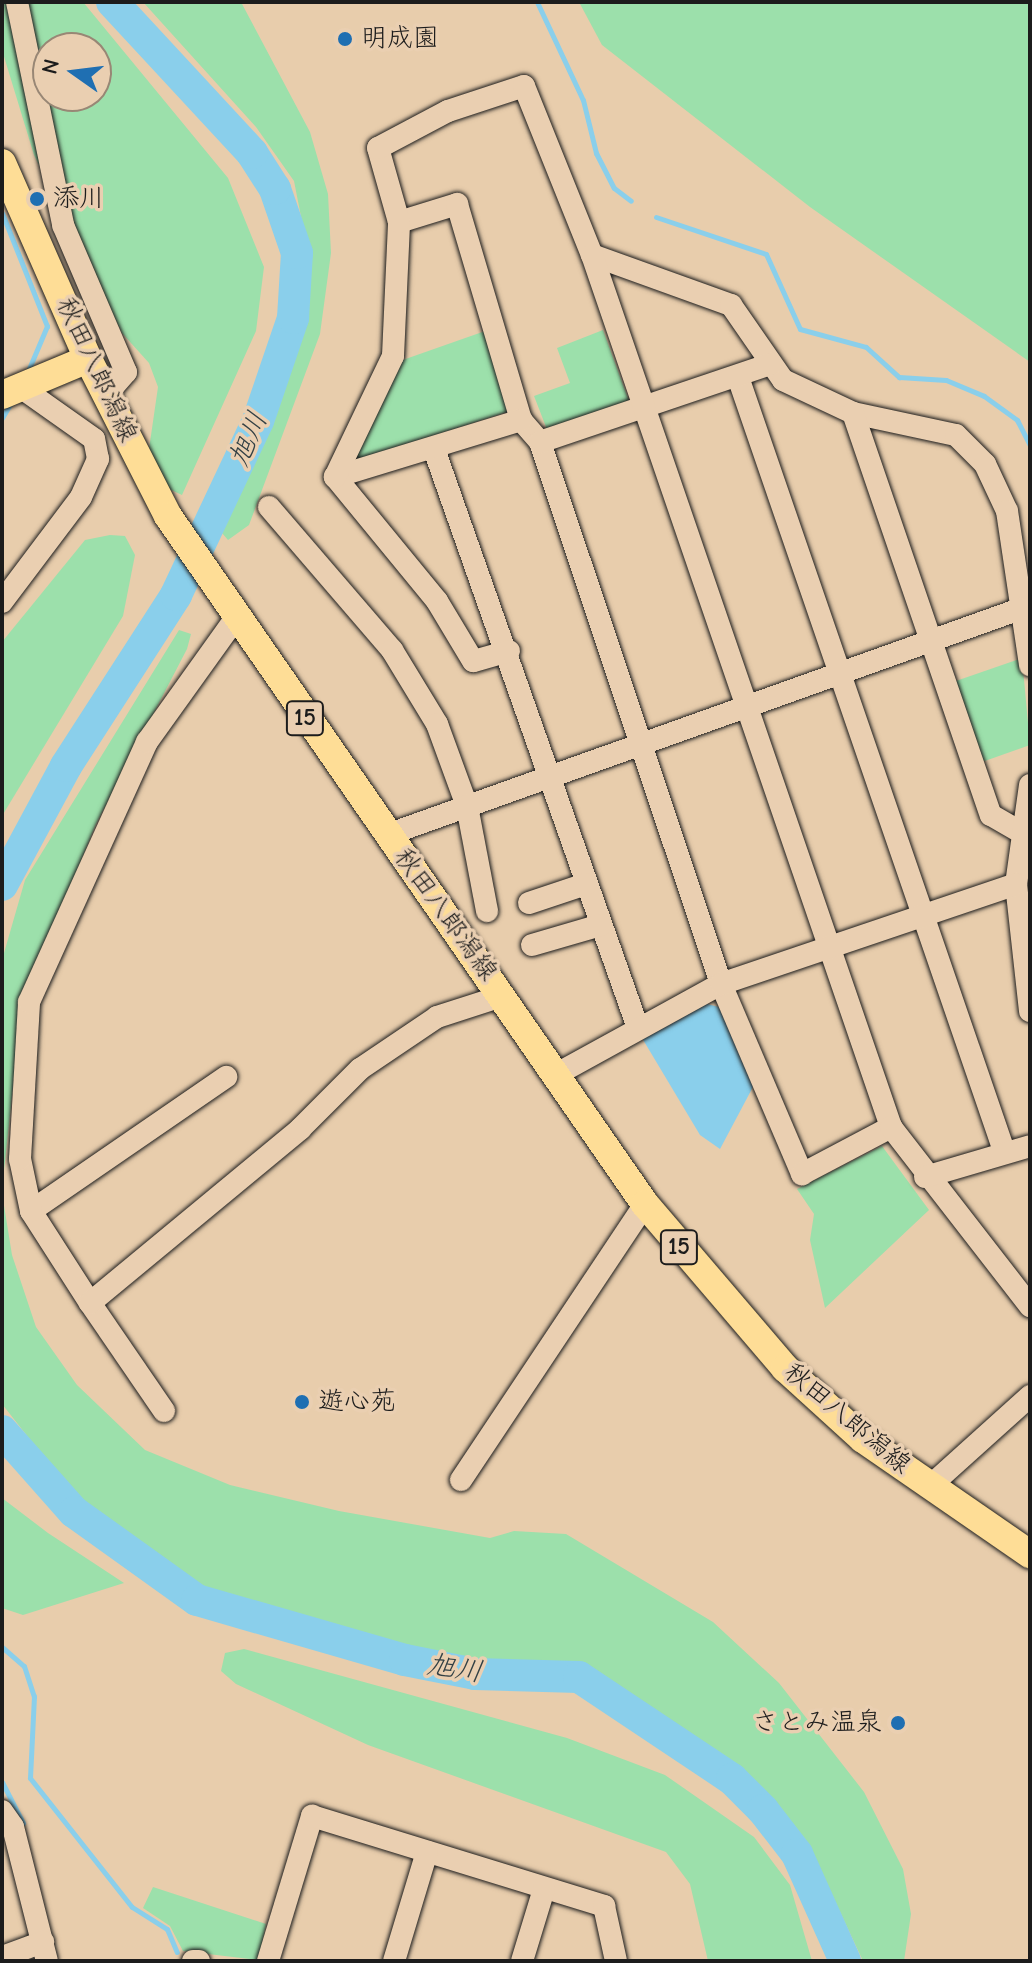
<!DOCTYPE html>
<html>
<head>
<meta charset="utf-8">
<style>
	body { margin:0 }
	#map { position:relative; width:1032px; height:1963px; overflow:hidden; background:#e8cdac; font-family:"Comic Neue","Klee One",sans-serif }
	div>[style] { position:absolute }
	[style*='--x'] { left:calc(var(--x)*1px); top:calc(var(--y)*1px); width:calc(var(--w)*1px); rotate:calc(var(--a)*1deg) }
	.green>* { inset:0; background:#9ce0ab }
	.water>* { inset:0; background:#8acfeb }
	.stream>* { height:5px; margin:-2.5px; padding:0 2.5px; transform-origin:2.5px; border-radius:2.5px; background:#8acfeb }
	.river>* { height:32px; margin:-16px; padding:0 16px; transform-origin:16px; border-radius:16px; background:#8acfeb }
	.roads { filter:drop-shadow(0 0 2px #1c1c1c) drop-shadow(0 0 2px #1c1c1c) }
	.minor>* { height:22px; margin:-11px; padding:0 11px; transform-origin:11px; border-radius:11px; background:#eacfb1 }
	.major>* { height:28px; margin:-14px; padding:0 14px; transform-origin:14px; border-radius:14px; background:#fedd96 }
	.dots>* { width:22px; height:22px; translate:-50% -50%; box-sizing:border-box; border:4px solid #eacfb1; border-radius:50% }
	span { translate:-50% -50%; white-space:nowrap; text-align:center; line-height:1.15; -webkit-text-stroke:7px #eacfb1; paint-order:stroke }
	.shield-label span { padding:2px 6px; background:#eacfb1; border:2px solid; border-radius:6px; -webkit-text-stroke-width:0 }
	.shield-label { font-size:24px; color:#1c1c1c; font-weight:700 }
	.poi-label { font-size:26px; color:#1c1c1c }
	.left { translate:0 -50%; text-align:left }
	.right { translate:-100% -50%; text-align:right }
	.street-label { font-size:26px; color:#1c1c1c }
	.water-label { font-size:28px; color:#324045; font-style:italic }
	.frame { position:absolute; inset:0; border:4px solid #1c1c1c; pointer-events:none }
	.north { position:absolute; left:32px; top:32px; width:80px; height:80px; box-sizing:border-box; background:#eacfb1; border:2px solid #988775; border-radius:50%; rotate:284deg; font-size:22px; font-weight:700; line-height:32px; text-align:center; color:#1c1c1c }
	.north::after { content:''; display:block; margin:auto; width:28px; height:36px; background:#1f6fb2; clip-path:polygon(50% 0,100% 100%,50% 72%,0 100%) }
</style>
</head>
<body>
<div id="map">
	<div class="green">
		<div style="clip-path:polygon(evenodd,2px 2px,83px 2px,228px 178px,264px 267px,256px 331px,182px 495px,169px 489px,149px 449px,158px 387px,149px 363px,122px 333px,34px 155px,2px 50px,2px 2px,48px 48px,96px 48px,96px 96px,48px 96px,48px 48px)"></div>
		<div style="clip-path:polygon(143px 2px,241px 2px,310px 132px,328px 194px,331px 253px,320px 334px,249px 525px,228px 540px,222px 533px,277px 401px,301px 317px,308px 252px,294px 181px,256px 127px)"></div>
		<div style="clip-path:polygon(579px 2px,1030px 2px,1030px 362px,810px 207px,602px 45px)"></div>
		<div style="clip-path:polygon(488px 330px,513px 410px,355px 461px,351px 453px,397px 362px)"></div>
		<div style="clip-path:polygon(603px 330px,629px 401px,548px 432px,534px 396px,570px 383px,557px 348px)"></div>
		<div style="clip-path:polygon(110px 535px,125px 536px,135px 555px,123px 616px,2px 816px,2px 642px,85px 540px)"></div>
		<div style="clip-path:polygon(179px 630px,191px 634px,187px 649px,96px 824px,22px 1004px,2px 1189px,2px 960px,25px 880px)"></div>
		<div style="clip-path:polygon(1022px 658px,1030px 745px,982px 762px,953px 682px)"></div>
		<div style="clip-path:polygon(882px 1146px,929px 1210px,825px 1308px,810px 1240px,814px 1214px,797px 1189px)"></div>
		<div style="clip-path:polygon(2px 1193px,12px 1255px,36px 1327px,77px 1385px,145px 1450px,230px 1485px,339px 1511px,490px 1538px,514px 1531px,566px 1534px,713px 1622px,779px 1683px,864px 1792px,903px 1869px,911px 1914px,904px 1961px,863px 1961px,811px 1850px,735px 1769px,588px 1673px,442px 1655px,237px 1605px,191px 1589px,85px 1509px,2px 1404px)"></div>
		<div style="clip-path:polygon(2px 1498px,48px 1533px,124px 1583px,23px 1615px,2px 1608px)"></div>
		<div style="clip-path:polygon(244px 1649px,567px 1738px,665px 1775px,754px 1837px,790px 1885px,812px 1961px,708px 1961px,690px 1884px,666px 1852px,368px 1745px,236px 1684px,221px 1671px,225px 1653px)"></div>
		<div style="clip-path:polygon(153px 1887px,266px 1924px,259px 1960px,183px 1951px,170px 1926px,143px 1908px)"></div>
	</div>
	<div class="water">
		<div style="clip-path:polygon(707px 1004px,723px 1008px,754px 1085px,720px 1149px,700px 1135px,642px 1038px)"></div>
	</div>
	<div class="stream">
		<div style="--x:537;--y:2;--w:108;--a:64.9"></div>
		<div style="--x:583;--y:100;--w:55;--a:76.2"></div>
		<div style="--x:596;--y:153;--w:39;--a:63"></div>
		<div style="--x:614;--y:188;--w:21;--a:37"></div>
		<div style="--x:2;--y:213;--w:122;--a:68.3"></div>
		<div style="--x:47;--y:326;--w:49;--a:112.9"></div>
		<div style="--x:656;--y:217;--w:116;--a:18.6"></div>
		<div style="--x:766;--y:254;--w:82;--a:65.6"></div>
		<div style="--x:800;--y:329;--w:68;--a:15.3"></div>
		<div style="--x:866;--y:347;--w:45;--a:42.3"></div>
		<div style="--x:899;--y:377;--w:47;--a:3.7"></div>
		<div style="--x:946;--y:380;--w:41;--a:22.8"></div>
		<div style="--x:984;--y:396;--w:41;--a:36"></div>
		<div style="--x:1017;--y:420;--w:28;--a:63"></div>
		<div style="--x:2;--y:418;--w:16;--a:-60"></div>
		<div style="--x:2;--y:1647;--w:29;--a:41"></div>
		<div style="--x:24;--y:1666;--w:32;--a:72"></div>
		<div style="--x:34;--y:1696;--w:82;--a:92.8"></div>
		<div style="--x:30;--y:1778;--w:164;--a:51.7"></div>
		<div style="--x:132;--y:1907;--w:41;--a:32.2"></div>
		<div style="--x:167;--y:1929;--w:25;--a:67"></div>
		<div style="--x:2;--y:1782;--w:46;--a:62.9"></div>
	</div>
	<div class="river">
		<div style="--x:2;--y:885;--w:135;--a:-61.7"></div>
		<div style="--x:66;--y:766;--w:203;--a:-57.2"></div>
		<div style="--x:176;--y:595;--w:192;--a:-64.8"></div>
		<div style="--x:258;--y:421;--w:109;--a:-71.2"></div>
		<div style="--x:293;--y:318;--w:65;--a:-86.5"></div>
		<div style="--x:297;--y:253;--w:68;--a:-109"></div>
		<div style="--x:275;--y:189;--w:43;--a:-122.6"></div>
		<div style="--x:252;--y:153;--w:206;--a:-132.8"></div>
		<div style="--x:2;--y:1431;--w:108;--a:48.4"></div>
		<div style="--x:74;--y:1512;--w:151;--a:35.6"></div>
		<div style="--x:197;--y:1600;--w:216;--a:16.1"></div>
		<div style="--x:405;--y:1660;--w:71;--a:11.3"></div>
		<div style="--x:475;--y:1674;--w:104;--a:1.7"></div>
		<div style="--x:579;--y:1677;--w:184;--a:33.7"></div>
		<div style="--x:732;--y:1779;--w:44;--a:45"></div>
		<div style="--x:763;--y:1810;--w:56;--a:52.3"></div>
		<div style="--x:797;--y:1854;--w:117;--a:65.8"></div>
	</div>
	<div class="roads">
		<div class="minor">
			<div style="--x:17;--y:2;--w:228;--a:78.3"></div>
			<div style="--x:63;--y:225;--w:160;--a:66.8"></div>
			<div style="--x:126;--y:372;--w:30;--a:131"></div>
			<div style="--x:399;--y:222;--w:61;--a:-17.2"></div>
			<div style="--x:457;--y:204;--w:225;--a:73.5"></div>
			<div style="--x:521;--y:420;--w:29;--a:49"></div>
			<div style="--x:540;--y:442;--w:571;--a:71.53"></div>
			<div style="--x:721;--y:984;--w:207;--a:66.9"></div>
			<div style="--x:802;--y:1174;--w:101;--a:-27.8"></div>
			<div style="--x:592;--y:255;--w:148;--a:19.8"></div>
			<div style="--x:731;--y:305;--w:91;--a:55.3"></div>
			<div style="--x:783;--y:380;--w:77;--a:25.2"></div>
			<div style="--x:853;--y:413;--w:105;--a:12.1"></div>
			<div style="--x:956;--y:435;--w:41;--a:45"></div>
			<div style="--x:985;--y:464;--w:52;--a:64.9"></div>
			<div style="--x:1007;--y:511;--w:156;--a:81.5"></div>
			<div style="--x:738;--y:377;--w:818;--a:71.03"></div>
			<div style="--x:853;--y:413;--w:425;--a:71.1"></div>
			<div style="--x:991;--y:815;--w:34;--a:30"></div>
			<div style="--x:540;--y:442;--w:243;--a:-18.7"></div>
			<div style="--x:435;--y:452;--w:611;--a:70.59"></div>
			<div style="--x:335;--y:477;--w:195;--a:-17"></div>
			<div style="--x:269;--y:507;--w:189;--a:49.3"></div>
			<div style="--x:392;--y:650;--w:87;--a:58.7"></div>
			<div style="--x:437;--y:724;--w:87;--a:69.9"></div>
			<div style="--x:467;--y:806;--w:107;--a:79.2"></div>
			<div style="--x:2;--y:602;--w:131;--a:-53"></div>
			<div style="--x:81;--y:497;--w:42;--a:-65.9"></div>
			<div style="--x:98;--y:459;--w:20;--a:-101"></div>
			<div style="--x:94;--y:439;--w:88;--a:-144.7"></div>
			<div style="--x:509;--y:651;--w:37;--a:164"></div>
			<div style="--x:473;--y:661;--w:70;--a:-121"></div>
			<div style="--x:437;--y:601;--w:161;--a:-129.4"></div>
			<div style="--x:335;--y:477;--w:134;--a:-64.4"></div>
			<div style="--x:393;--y:356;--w:134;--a:-87.4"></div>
			<div style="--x:399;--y:222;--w:77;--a:-105.8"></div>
			<div style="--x:378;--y:148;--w:79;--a:-27.9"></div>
			<div style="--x:448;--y:111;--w:80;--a:-18.2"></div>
			<div style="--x:524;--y:86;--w:182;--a:68.1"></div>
			<div style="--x:592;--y:255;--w:922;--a:71.07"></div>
			<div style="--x:891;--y:1127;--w:227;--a:52.2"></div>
			<div style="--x:1030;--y:785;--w:100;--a:98"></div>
			<div style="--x:1016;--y:884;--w:128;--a:83.7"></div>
			<div style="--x:387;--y:835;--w:672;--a:-19.65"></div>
			<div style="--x:529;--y:903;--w:60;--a:-18.4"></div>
			<div style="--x:532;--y:945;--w:72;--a:-16.2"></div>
			<div style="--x:557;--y:1074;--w:187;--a:-28.8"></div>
			<div style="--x:721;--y:984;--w:311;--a:-18.7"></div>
			<div style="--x:925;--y:1177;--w:109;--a:-16.4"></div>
			<div style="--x:31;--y:1211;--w:237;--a:-34.5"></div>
			<div style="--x:90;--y:1303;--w:109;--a:-122.7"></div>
			<div style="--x:31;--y:1211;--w:53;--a:-101.9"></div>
			<div style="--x:20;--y:1159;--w:157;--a:-86.7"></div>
			<div style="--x:29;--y:1002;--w:286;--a:-65.6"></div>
			<div style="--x:147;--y:742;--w:151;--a:-54.4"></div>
			<div style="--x:164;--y:1411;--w:131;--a:-124.4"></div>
			<div style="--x:90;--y:1303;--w:273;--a:-39.6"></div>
			<div style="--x:300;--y:1129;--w:85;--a:-45"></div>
			<div style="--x:360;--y:1069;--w:93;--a:-34"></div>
			<div style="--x:437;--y:1017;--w:68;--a:-17.9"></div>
			<div style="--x:461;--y:1480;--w:332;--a:-56.3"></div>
			<div style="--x:929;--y:1487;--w:136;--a:-42"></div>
			<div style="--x:2;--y:1811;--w:19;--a:55"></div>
			<div style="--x:13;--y:1827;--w:138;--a:75.8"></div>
			<div style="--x:2;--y:1957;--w:44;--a:-20.1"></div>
			<div style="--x:193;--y:1961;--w:6;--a:0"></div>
			<div style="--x:268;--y:1961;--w:152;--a:-73.1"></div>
			<div style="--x:312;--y:1816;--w:306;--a:17.1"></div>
			<div style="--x:604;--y:1906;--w:56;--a:77.7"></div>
			<div style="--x:394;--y:1961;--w:114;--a:-73.2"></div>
			<div style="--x:522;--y:1961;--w:75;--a:-73"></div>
		</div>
		<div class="major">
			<div style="--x:2;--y:163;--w:214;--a:66.3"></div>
			<div style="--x:88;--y:359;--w:176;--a:63"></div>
			<div style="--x:168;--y:516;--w:837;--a:55.27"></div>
			<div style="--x:645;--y:1204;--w:216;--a:49.5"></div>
			<div style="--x:785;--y:1368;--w:105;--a:42.3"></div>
			<div style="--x:863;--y:1439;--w:203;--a:34.6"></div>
			<div style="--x:2;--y:395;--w:93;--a:-22.7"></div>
		</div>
	</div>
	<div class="dots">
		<div style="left:345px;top:39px;background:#1f6fb2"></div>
		<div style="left:37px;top:199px;background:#1f6fb2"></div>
		<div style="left:302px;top:1402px;background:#1f6fb2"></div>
		<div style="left:898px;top:1723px;background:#1f6fb2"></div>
	</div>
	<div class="shield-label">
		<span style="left:305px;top:718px">15</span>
		<span style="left:679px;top:1247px">15</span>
	</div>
	<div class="poi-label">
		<span class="left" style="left:361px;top:39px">明成園</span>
		<span class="left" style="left:53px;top:199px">添川</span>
		<span class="left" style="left:318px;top:1402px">遊心苑</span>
		<span class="right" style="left:882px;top:1723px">さとみ温泉</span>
	</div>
	<div class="street-label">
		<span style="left:96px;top:370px;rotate:65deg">秋田八郎潟線</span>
		<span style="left:445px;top:915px;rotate:54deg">秋田八郎潟線</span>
		<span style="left:847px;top:1419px;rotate:40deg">秋田八郎潟線</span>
	</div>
	<div class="water-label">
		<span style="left:248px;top:439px;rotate:-67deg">旭川</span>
		<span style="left:455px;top:1668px;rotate:9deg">旭川</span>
	</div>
	<div class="frame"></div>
	<div class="north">N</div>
</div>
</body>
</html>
